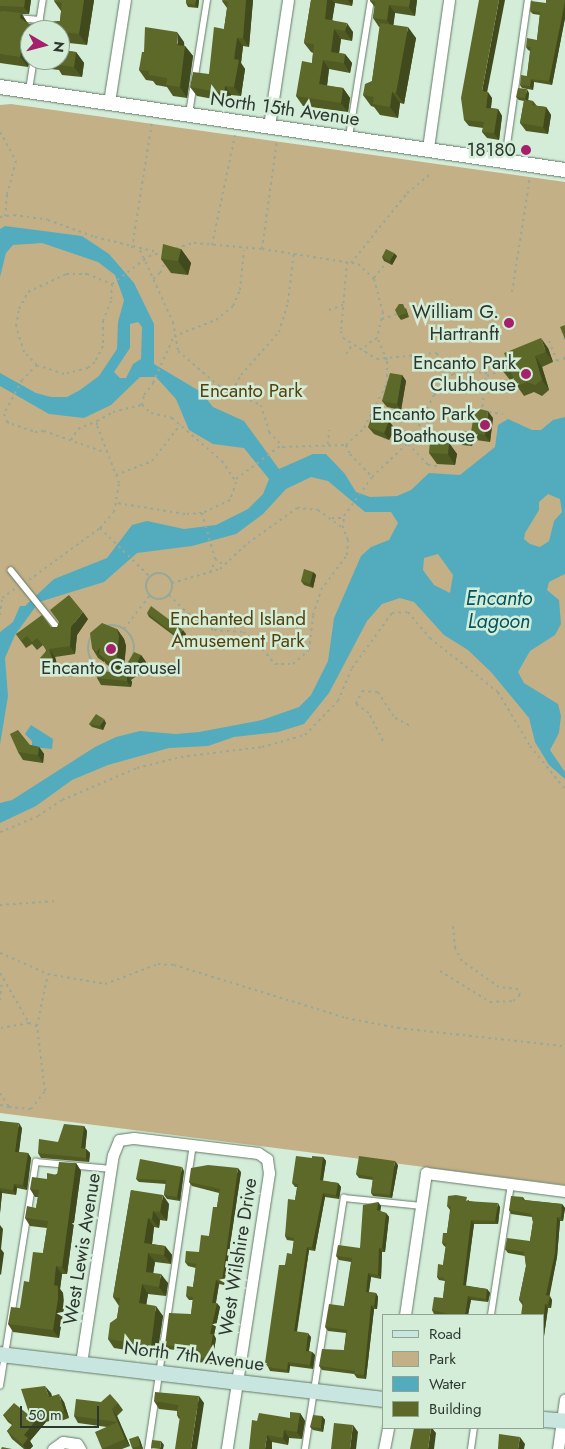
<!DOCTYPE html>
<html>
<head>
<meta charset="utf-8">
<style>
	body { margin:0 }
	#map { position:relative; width:565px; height:1449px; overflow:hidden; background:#d4edd8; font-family:Jost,sans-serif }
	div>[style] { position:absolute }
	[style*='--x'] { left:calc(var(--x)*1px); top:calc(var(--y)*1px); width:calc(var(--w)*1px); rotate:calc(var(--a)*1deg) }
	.green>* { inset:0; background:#c3b086 }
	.water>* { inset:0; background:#53acbe }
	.path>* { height:2px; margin-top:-1px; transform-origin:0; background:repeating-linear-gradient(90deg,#96a999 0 2.5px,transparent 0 6.5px) }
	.path>.ring { margin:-1px; padding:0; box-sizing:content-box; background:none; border:2px solid #96a999; border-radius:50% }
	.roads { filter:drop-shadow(0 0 1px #637a67) drop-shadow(0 0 1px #637a67) }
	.service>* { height:5.5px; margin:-2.75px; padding:0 2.75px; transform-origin:2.75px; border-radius:2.75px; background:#fff }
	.minor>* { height:11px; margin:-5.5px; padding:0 5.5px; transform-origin:5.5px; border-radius:5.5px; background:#fff }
	.tertiary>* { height:14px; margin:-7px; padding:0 7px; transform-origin:7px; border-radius:7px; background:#fff }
	.secondary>* { height:15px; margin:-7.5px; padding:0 7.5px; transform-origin:7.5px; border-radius:7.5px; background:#c8e5e0 }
	.wall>* { inset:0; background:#505a23 }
	.shaded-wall>* { inset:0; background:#414a1d }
	.building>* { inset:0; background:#5d6929 }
	.dots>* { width:14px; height:14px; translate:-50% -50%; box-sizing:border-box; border:2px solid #d4edd8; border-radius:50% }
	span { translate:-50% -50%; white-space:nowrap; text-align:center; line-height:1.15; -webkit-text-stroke:5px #d4edd8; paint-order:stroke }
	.street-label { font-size:19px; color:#2d372f }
	.poi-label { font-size:19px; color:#2d372f }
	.right { translate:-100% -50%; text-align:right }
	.park-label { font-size:19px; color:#55410d }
	.water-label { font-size:20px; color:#015461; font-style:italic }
	.legend { position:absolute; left:382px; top:1314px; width:162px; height:115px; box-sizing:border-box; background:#d4edd8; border:1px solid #91a494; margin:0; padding:6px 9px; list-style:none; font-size:15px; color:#2d372f }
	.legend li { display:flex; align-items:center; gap:10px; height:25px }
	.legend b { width:25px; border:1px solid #91a494 }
	.north { position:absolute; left:20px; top:20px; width:50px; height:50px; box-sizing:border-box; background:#d4edd8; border:1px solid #91a494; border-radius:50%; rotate:98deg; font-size:14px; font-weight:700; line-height:20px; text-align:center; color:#2d372f }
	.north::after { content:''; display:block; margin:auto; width:18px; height:22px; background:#a5206b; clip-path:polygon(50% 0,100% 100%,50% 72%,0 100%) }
	.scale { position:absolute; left:20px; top:1406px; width:79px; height:22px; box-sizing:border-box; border:2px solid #2d372f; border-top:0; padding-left:6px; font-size:15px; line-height:18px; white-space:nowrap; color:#2d372f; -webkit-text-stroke:4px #d4edd8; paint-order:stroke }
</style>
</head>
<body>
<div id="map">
	<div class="green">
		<div style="clip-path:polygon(11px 104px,565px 182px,565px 1185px,0 1113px,0 105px)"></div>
	</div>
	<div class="water">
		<div style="clip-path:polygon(evenodd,5px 226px,82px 236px,109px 254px,134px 283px,154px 324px,154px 364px,201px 392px,213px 407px,244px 421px,279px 469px,313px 454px,326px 454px,345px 474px,356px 492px,370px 497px,397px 496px,411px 490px,429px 473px,460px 475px,495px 447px,498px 425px,508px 419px,532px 430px,541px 430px,553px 420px,565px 417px,565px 574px,549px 582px,547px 590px,559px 600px,561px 624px,555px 635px,530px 651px,518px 672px,524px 683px,558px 704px,561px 716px,559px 733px,550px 750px,565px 772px,565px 779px,549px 765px,535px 742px,529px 718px,491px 672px,468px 650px,444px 635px,414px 602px,400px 598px,382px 604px,367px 621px,329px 693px,304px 724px,278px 732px,234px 737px,208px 746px,169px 748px,108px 765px,72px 780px,36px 806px,0 823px,0 803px,12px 800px,95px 747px,116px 737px,140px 731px,176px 734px,199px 732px,262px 720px,299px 707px,311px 695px,328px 661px,334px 618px,361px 556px,371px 547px,389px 540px,398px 523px,391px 512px,365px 512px,328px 481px,311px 477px,286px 489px,263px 514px,236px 534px,192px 546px,137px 553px,104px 582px,39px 602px,15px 635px,5px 658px,8px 696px,0 745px,0 632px,13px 622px,20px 606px,25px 606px,54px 579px,107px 558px,132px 525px,147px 521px,184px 529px,216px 525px,248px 509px,263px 494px,269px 479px,244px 448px,213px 444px,189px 430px,176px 399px,156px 377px,140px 377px,111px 405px,84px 418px,49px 414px,0 386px,0 373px,36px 393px,51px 397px,67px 397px,80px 390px,99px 376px,117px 349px,118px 322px,124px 300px,115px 275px,98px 262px,42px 243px,13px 245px,6px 253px,0 277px,0 229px,5px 226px,138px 322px,142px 327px,141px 359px,133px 364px,126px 378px,120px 378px,114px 372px,130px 348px,130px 324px,138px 322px,5px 226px,548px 494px,560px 499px,562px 512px,554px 521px,549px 541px,540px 547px,530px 544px,524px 539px,525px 533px,539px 510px,539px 502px,548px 494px,5px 226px,438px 554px,453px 575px,450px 593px,434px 585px,423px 570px,424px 558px,438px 554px)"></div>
		<div style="clip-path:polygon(31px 725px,53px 739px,52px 749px,32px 747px,32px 741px,25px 734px)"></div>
	</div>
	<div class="path">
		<div style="--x:0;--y:132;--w:33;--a:61"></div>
		<div style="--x:16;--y:161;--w:35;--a:105"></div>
		<div style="--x:7;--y:195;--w:21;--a:95"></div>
		<div style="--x:0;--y:217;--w:14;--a:-8"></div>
		<div style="--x:14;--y:215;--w:34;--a:8"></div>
		<div style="--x:48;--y:220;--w:50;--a:19.9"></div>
		<div style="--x:95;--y:237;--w:64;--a:13.6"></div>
		<div style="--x:212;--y:245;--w:112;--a:-78.2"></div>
		<div style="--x:132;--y:248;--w:128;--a:-81"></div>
		<div style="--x:176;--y:248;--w:19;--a:-16"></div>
		<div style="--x:194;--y:243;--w:68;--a:5"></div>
		<div style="--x:262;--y:249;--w:97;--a:8.9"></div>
		<div style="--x:358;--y:264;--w:22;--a:43"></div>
		<div style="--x:374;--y:279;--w:34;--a:75"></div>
		<div style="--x:383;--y:312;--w:27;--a:103"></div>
		<div style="--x:377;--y:338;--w:13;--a:148"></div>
		<div style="--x:366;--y:345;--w:7;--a:106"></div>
		<div style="--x:262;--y:249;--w:110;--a:-82.2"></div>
		<div style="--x:140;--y:250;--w:79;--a:65.4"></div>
		<div style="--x:173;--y:322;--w:29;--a:80"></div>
		<div style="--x:178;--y:351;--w:55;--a:40.6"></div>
		<div style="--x:220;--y:387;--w:45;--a:23.7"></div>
		<div style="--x:261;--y:405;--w:28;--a:73"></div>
		<div style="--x:269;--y:432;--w:21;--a:47"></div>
		<div style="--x:283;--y:447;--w:63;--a:-1.8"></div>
		<div style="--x:346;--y:445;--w:10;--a:66"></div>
		<div style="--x:350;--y:454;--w:32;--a:46"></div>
		<div style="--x:372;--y:477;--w:57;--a:-43.6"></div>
		<div style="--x:413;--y:438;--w:48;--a:-64"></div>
		<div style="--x:434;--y:395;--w:28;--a:-48"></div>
		<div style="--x:347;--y:262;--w:69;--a:95"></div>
		<div style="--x:341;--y:331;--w:7;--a:74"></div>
		<div style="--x:343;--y:338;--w:40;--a:32"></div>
		<div style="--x:377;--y:359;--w:60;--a:-5.7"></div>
		<div style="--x:437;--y:353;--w:15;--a:67"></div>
		<div style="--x:443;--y:367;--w:12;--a:35"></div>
		<div style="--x:453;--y:374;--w:33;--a:-3"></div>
		<div style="--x:486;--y:372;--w:39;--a:96"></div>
		<div style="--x:351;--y:263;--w:90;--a:-51.3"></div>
		<div style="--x:407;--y:193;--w:28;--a:-39"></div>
		<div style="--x:374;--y:278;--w:19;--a:-51"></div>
		<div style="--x:153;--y:279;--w:9;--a:-41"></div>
		<div style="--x:160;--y:273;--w:12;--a:-66"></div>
		<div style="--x:112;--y:284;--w:46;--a:-37.1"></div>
		<div style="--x:149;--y:256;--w:16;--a:-15"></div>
		<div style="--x:512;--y:292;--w:116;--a:-81.1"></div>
		<div style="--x:329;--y:310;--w:15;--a:-20"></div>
		<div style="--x:382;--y:319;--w:16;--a:-18"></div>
		<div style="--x:565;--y:329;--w:4;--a:146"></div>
		<div style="--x:562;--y:331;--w:10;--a:73"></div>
		<div style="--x:549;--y:341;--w:22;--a:68"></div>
		<div style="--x:557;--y:361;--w:9;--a:-21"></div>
		<div style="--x:346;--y:354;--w:11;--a:-56"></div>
		<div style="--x:37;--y:365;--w:18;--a:-135"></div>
		<div style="--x:24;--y:352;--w:27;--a:-107"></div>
		<div style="--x:16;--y:326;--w:17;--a:-80"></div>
		<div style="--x:19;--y:309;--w:19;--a:-62"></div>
		<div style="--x:28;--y:292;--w:42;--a:-25.3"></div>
		<div style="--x:66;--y:274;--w:21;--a:0"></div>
		<div style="--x:87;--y:274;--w:27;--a:22"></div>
		<div style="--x:112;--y:284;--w:17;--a:93"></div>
		<div style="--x:111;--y:301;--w:22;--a:112"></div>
		<div style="--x:103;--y:321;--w:25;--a:90"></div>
		<div style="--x:103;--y:346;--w:18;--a:117"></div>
		<div style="--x:95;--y:362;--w:9;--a:139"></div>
		<div style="--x:88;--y:368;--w:25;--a:166"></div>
		<div style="--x:64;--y:374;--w:28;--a:-162"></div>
		<div style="--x:37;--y:365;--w:21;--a:135"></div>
		<div style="--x:22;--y:380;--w:38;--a:118"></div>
		<div style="--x:4;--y:414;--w:9;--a:69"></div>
		<div style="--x:7;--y:422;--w:5;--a:22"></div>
		<div style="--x:12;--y:424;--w:24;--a:19"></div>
		<div style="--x:35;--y:432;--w:9;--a:-6"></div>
		<div style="--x:44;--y:431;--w:64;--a:19.3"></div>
		<div style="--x:487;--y:376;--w:18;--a:-22"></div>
		<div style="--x:232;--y:391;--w:18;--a:-61"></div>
		<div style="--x:241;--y:375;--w:57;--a:-48.5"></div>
		<div style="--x:279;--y:332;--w:31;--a:-73"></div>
		<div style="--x:288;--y:302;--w:49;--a:-83"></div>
		<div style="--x:142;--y:405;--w:10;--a:-79"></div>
		<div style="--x:144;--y:395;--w:15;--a:-53"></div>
		<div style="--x:153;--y:383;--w:51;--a:-65.9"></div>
		<div style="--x:174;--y:336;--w:45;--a:-20.9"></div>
		<div style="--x:216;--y:320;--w:22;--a:-39"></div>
		<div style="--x:233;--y:306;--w:17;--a:-66"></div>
		<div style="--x:240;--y:290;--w:40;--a:-84.3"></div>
		<div style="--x:489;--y:412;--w:14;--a:8"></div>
		<div style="--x:426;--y:418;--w:17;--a:3"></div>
		<div style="--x:443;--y:419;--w:14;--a:-30"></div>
		<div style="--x:455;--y:412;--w:21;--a:-3"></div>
		<div style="--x:71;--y:440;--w:13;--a:-58"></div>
		<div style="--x:78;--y:429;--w:21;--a:-23"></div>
		<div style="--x:328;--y:444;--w:14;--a:-86"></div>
		<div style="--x:408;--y:444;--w:29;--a:46"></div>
		<div style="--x:428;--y:465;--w:9;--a:6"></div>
		<div style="--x:346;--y:445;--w:25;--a:-43"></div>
		<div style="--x:364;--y:428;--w:51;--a:-62.9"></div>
		<div style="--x:387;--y:383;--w:23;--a:-90"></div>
		<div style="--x:387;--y:360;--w:24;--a:-114"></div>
		<div style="--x:116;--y:475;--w:39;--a:-21"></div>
		<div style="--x:152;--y:461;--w:46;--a:-52.1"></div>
		<div style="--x:236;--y:479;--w:55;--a:-36.9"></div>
		<div style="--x:202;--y:513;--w:48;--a:74.2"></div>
		<div style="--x:215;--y:559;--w:6;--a:39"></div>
		<div style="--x:220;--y:563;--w:7;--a:0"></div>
		<div style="--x:332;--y:518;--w:10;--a:0"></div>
		<div style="--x:100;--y:528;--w:70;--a:44.4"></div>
		<div class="ring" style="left:146px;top:573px;width:24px;height:24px"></div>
		<div style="--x:210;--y:573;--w:13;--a:-67"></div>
		<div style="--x:29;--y:580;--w:88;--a:-36.2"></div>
		<div style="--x:100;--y:528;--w:21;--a:-49"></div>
		<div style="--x:114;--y:512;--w:29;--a:-80"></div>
		<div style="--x:119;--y:483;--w:62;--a:-110.8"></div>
		<div style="--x:97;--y:425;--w:4;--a:-90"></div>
		<div style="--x:97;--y:421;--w:18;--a:-29"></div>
		<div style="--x:113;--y:412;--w:30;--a:-14"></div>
		<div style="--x:142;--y:405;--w:12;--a:42"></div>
		<div style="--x:151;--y:413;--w:22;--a:13"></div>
		<div style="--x:172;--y:418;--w:66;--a:40.7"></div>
		<div style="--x:222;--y:461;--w:25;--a:56"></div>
		<div style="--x:236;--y:482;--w:19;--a:108"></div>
		<div style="--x:230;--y:500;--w:31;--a:155"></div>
		<div style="--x:202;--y:513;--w:17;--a:177"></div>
		<div style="--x:185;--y:514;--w:69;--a:-170.8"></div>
		<div style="--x:172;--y:583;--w:50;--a:-16.3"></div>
		<div style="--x:220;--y:569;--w:38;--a:-43"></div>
		<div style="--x:248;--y:543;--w:60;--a:-35.5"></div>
		<div style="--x:297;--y:508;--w:21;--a:5"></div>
		<div style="--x:318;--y:510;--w:31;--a:36"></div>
		<div style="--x:343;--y:528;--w:12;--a:-85"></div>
		<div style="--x:344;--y:516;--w:48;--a:-54.3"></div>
		<div style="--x:169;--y:595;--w:42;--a:44"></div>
		<div style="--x:199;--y:624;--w:16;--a:22"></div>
		<div style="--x:214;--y:630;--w:29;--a:4"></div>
		<div style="--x:243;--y:632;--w:13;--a:32"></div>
		<div style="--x:254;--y:639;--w:33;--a:50"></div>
		<div style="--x:275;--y:664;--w:18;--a:0"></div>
		<div style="--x:293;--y:664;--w:21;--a:-41"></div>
		<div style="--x:309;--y:650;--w:35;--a:-83"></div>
		<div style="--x:313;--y:615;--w:26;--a:-72"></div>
		<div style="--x:321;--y:590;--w:44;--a:-53.4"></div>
		<div style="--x:347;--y:555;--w:15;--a:-86"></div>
		<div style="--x:348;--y:540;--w:13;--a:-113"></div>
		<div style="--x:0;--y:615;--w:17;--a:-83"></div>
		<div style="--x:2;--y:598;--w:17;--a:-36"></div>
		<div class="ring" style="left:88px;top:625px;width:44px;height:44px"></div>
		<div style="--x:124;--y:629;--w:43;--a:-52.6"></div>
		<div style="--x:383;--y:741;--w:31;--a:-117"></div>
		<div style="--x:369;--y:713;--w:16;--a:-145"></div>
		<div style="--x:356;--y:704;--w:14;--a:-65"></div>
		<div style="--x:362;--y:691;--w:16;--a:4"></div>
		<div style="--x:378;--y:692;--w:31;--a:57"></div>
		<div style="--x:395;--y:718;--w:18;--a:27"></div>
		<div style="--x:0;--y:832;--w:41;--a:-22.8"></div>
		<div style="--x:38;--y:816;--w:29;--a:-34"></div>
		<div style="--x:62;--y:800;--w:82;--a:-23.1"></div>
		<div style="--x:137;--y:768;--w:45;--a:-14"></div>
		<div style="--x:181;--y:757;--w:82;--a:-7"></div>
		<div style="--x:262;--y:747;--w:45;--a:-15.6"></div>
		<div style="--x:305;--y:735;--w:47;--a:-45.9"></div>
		<div style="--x:338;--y:701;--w:36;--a:-67"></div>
		<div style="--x:352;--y:668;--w:68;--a:-54"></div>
		<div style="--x:392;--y:613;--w:16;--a:-4"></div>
		<div style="--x:408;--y:612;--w:34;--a:50"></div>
		<div style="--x:430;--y:638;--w:87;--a:38.5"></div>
		<div style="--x:498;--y:692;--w:63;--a:59.3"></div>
		<div style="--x:530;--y:746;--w:55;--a:50.9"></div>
		<div style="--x:0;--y:905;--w:56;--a:-4.1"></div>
		<div style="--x:0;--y:953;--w:52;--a:23.6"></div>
		<div style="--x:48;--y:974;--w:58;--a:10"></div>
		<div style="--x:105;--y:984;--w:57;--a:-20.7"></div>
		<div style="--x:158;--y:964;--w:16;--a:4"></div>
		<div style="--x:174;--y:965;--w:180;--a:17.1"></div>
		<div style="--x:346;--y:1018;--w:53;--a:10.9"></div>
		<div style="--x:398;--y:1028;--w:168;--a:6.2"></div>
		<div style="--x:440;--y:971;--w:59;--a:31.8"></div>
		<div style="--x:490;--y:1002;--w:23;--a:-2"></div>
		<div style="--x:513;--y:1001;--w:9;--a:-41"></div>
		<div style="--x:520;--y:995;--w:6;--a:-108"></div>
		<div style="--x:518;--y:989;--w:19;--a:-174"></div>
		<div style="--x:499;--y:987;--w:45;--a:-144.9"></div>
		<div style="--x:462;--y:961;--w:15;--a:-118"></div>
		<div style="--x:455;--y:948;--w:22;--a:-95"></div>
		<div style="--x:0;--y:973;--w:58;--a:59.9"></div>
		<div style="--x:29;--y:1023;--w:29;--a:170"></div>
		<div style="--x:0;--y:1000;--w:18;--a:-84"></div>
		<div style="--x:29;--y:1023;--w:9;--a:21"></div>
		<div style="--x:0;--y:1093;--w:17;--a:57"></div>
		<div style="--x:9;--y:1107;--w:9;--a:-167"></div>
		<div style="--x:9;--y:1107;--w:22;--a:5"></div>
		<div style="--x:31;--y:1109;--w:23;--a:-52"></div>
		<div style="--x:45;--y:1091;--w:65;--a:-97"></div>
		<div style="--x:37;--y:1026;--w:53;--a:-78.1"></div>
	</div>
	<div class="roads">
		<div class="service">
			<div style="--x:17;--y:18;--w:23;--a:5"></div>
			<div style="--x:38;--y:30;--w:30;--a:-81"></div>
			<div style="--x:29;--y:90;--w:30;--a:-81"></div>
			<div style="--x:189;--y:114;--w:115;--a:-81"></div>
			<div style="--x:349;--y:137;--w:139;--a:-80.9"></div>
			<div style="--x:505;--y:159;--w:161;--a:-81.8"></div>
			<div style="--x:11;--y:570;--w:78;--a:51.2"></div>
			<div style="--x:491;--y:1315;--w:133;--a:-81.3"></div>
			<div style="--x:0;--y:1386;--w:227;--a:-80.9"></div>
			<div style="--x:36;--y:1162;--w:76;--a:5.3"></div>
			<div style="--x:148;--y:1449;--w:307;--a:-81.6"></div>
			<div style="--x:305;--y:1449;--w:254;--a:-81.2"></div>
			<div style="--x:344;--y:1198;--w:78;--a:5.9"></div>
			<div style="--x:471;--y:1449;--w:21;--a:-82"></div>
		</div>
		<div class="minor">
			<div style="--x:109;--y:102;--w:103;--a:-81.1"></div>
			<div style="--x:269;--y:126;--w:127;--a:-81.4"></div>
			<div style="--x:428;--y:148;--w:149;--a:-81.9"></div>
			<div style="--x:405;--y:1315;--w:144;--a:-81.6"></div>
			<div style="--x:426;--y:1173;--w:140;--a:7.4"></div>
			<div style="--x:81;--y:1363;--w:210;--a:-81.3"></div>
			<div style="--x:113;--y:1155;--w:16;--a:-68"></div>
			<div style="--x:119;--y:1140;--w:15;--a:-8"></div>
			<div style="--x:134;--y:1138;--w:125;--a:6.9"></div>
			<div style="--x:258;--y:1153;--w:11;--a:34"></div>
			<div style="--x:267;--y:1159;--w:14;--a:82"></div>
			<div style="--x:269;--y:1173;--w:279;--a:98.7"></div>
			<div style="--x:53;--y:1449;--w:12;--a:-35"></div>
			<div style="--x:63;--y:1442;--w:14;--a:8"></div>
			<div style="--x:77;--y:1444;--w:6;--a:59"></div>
			<div style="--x:384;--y:1449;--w:21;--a:-79"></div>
			<div style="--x:558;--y:1449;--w:50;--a:-82"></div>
		</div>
		<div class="tertiary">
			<div style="--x:0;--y:87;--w:571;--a:8.36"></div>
		</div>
		<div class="secondary">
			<div style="--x:0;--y:1354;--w:387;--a:6.7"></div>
			<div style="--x:544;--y:1419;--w:21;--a:5"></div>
		</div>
	</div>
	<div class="wall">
		<div style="clip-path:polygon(0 0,31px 0,29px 14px,22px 14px,27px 22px,29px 24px,60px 21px,61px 11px,54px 1px,55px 0,53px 0,94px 0,87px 45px,69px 43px,68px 51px,76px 52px,84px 63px,82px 77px,62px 75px,59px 70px,51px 69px,48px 66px,38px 64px,35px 60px,60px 60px,30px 30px,30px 58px,28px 67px,0 63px)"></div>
		<div style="clip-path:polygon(199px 0,198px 8px,188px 7px,186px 3px)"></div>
		<div style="clip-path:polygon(223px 0,253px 0,249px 47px,243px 46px,241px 63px,245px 69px,241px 96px,231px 95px,230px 102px,197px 96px,190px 87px,209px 74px,224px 29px,227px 8px,222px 1px)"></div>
		<div style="clip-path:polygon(311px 0,353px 0,352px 6px,335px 3px,332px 20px,353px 32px,352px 41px,341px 39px,339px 53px,345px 54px,352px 63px,350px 73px,329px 69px,327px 86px,343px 88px,350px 98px,348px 112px,303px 106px,296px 96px,312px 63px,313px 53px,311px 52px,304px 43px)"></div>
		<div style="clip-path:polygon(417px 0,415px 16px,395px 13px,393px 25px,416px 38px,404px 104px,400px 103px,398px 118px,380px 115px,374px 107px,371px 106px,363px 95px,372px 81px,380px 27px,379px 27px,373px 18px,375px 7px,370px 1px)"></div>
		<div style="clip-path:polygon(565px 0,565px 18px,552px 85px,534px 82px,533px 90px,522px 88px,520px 85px,527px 76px,530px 51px,528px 50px,526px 47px,537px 40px,540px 15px,533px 14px,530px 11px,546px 3px)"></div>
		<div style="clip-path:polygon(184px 42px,184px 46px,185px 46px,193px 56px,187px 98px,173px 96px,167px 87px,156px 85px,153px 81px,146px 80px,139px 70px,144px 52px)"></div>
		<div style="clip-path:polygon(487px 92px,492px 98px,491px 108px,498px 109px,502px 116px,499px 140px,487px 138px,482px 132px,483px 128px,469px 126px,464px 120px)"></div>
		<div style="clip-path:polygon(529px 93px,528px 100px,533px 101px,537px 106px,546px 107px,551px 115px,548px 134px,526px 131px,520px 123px,524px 101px,519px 100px,516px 97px)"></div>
		<div style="clip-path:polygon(181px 249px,191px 263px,188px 275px,171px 273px,161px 259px)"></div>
		<div style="clip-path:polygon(397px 256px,392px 265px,384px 261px,382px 257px)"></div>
		<div style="clip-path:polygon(406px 308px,409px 317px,401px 320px,398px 316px)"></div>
		<div style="clip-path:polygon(548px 348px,553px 362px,542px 367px,549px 390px,542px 396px,534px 392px,524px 396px,517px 386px,514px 378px,510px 380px,502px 370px)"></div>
		<div style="clip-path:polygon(402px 375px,406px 381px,401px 410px,387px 407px,382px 401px)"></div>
		<div style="clip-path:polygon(493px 418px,490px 442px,476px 440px,474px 436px,472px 446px,462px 445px,459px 441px)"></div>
		<div style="clip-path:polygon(389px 421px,395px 429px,389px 440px,374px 434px,368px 427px)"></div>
		<div style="clip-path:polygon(449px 443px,457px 454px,455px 465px,437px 464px,429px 453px)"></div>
		<div style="clip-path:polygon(313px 572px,316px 575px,313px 588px,304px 585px,301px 581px)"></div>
		<div style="clip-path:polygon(147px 613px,186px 634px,181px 641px,149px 617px)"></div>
		<div style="clip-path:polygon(88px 619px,77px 635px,75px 654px,55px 657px,58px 668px,55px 673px,49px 673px,43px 666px,46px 650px,43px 645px,37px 650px,32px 644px,26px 648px,16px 634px,51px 627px,57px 627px)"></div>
		<div style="clip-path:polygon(117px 629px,124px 639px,126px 646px,124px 668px,141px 655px,146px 662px,138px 675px,131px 680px,132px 682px,131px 687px,101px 685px,97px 678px,118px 673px,106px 664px,104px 661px,104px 662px,98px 658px,92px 648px)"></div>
		<div style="clip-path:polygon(106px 723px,103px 730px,92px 727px,89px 724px)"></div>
		<div style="clip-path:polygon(30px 745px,39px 747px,44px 754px,43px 763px,23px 760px,18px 752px)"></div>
		<div style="clip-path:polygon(0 1121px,22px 1128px,19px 1152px,28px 1153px,31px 1158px,27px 1190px,17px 1188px,16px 1195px,2px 1193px,0 1213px)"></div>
		<div style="clip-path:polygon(84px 1126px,87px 1131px,85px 1149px,86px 1149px,90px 1153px,89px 1162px,41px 1158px,38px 1153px,58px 1142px)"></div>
		<div style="clip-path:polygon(323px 1157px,326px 1161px,323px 1181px,338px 1183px,341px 1187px,339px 1199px,325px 1197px,315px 1251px,309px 1250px,297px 1332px,311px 1337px,309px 1351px,312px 1352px,315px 1355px,313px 1369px,290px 1366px,289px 1373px,270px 1371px,268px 1367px,285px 1265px,292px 1254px,294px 1241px,287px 1240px,285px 1236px,295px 1200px,297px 1187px,295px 1187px,292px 1183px)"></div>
		<div style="clip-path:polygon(76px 1163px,81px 1171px,67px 1274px,62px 1274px,60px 1289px,63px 1293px,64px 1307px,59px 1338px,13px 1332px,8px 1324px,20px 1308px,29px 1282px,43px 1253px,47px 1228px,30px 1226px,25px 1218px,36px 1208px,38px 1197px,35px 1197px,30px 1189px)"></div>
		<div style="clip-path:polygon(398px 1165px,392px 1198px,373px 1196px,371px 1193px,373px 1180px,359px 1178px,356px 1174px)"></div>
		<div style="clip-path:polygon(184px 1171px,180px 1201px,167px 1199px,164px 1195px,166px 1184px,139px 1182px,136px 1179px)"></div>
		<div style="clip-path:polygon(241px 1172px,224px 1285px,219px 1284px,216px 1303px,220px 1307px,214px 1335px,216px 1338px,212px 1364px,191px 1361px,188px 1356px,189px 1352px,168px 1349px,165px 1345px,191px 1314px,193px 1300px,189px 1300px,186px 1296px,193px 1287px,196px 1268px,188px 1266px,185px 1262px,199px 1252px,209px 1236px,217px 1207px,219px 1193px,192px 1186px,189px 1182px)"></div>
		<div style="clip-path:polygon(131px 1190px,169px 1204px,167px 1221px,160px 1220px,159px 1228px,154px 1227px,152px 1244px,165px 1246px,172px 1255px,171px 1264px,155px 1262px,153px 1273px,168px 1283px,166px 1296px,148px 1294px,146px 1305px,163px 1316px,157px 1355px,114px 1348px,108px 1339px,117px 1318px,119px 1306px,113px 1297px)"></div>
		<div style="clip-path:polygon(523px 1197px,525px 1200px,562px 1204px,565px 1208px,563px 1221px,560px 1221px,557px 1257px,549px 1296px,552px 1300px,551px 1308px,548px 1308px,544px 1336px,519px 1300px,526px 1266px,525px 1256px,508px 1253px,505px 1249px,530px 1241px,533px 1222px,532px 1217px,511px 1214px,509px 1210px)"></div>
		<div style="clip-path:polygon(469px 1200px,469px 1201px,500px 1207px,498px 1224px,474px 1224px,466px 1286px,487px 1289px,490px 1293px,488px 1302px,471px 1300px,468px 1315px,440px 1315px,434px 1314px,432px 1310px,443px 1298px,445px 1281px,439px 1280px,437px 1277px,443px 1265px,446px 1247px,444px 1246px,442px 1243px,447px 1233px,450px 1210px,447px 1206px)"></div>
		<div style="clip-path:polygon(378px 1202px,381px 1206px,380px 1211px,386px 1213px,389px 1217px,385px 1252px,382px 1252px,381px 1279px,371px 1277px,369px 1292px,376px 1293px,378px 1297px,377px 1309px,374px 1309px,366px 1379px,357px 1378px,354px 1374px,322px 1370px,319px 1366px,344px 1350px,346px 1333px,328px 1331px,325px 1327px,344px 1306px,351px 1262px,339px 1260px,336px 1256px,360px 1248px)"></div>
		<div style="clip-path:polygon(51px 1393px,52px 1397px,64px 1402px,69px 1418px,58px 1422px,56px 1419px,46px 1422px,30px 1441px,33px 1446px,30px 1449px,24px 1449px,12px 1439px,7px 1431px,12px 1425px,8px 1422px,3px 1415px,30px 1416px)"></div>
		<div style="clip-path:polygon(154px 1401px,204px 1403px,179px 1419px,177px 1415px,177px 1411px,159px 1409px)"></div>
		<div style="clip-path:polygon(101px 1402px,118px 1403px,123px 1410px,117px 1416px,130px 1446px,122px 1449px,102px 1449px,107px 1427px,78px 1423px,74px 1416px)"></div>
		<div style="clip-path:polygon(300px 1413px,305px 1421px,302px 1439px,289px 1438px,288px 1445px,272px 1442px,272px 1449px,257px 1421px,290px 1418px)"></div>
		<div style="clip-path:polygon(322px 1416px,325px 1420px,323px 1432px,313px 1430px,310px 1427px)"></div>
		<div style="clip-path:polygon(138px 1436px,140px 1440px,143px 1449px,133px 1449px,132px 1448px)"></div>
	</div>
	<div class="shaded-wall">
		<div style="clip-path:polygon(25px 0,31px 0,29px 14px,24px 7px)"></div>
		<div style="clip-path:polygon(84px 0,94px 0,87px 45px,79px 34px)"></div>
		<div style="clip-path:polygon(196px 0,199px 0,198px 8px,195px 5px)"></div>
		<div style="clip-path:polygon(246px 0,253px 0,249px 47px,243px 38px)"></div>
		<div style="clip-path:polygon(327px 0,332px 0,335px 3px,331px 28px,325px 19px)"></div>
		<div style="clip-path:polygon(348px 0,353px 0,352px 6px)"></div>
		<div style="clip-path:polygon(410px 0,417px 0,415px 16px,409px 7px)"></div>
		<div style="clip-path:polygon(499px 0,505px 0,486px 98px,482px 91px)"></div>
		<div style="clip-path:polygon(565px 3px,565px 18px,552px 85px,549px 81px)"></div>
		<div style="clip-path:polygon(389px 5px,395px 13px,393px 29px,387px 20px)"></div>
		<div style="clip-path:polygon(21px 13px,28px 24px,20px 18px)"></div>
		<div style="clip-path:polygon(347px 23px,353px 32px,352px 41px,345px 31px)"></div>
		<div style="clip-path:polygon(408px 27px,416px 38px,404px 104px,396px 93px)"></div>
		<div style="clip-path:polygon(334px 29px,341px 39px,338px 61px,331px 52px)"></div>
		<div style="clip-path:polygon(61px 32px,69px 43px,66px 61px,60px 52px,60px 41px)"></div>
		<div style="clip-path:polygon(177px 32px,184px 42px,185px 52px,185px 46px,193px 56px,187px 98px,180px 87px)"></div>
		<div style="clip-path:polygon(237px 38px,243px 46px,241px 63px,245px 69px,241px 96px,234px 87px,234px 59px)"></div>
		<div style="clip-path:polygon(22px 47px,30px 57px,28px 67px,20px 57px)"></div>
		<div style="clip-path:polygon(76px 52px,84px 63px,82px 77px,74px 67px)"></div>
		<div style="clip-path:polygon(345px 54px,352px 63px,350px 73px,344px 63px)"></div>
		<div style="clip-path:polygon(323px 60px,329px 69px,326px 94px,319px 84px)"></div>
		<div style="clip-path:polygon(531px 79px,534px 82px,533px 90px,530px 86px)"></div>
		<div style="clip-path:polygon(225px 86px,231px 95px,230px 102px,224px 93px)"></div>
		<div style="clip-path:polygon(343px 88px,350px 98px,348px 112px,341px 103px)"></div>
		<div style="clip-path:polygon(527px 89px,529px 93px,528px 102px,525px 98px)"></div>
		<div style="clip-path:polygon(392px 92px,400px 103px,398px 118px,390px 107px)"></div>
		<div style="clip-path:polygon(488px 92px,492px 98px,490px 114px,486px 108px)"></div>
		<div style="clip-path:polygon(546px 107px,551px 115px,548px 134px,543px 127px)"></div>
		<div style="clip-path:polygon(498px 109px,502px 116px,499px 140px,494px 133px)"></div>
		<div style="clip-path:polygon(181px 249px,191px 263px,188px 275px,178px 261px)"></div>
		<div style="clip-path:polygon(394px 253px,397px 256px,392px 265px,390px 261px)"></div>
		<div style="clip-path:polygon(541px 338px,548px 348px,553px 362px,546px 352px)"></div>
		<div style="clip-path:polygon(535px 356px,542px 367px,549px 390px,542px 380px)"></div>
		<div style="clip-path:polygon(402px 375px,406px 381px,401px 410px,397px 404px)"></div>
		<div style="clip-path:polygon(488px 411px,493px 418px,490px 442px,485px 435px)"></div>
		<div style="clip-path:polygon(389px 421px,395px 429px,389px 440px,384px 433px)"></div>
		<div style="clip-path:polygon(471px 432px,474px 436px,472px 446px,469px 443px)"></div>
		<div style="clip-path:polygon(449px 443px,457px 454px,455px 465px,448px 454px)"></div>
		<div style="clip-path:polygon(313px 572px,316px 575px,313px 588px,310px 584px)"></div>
		<div style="clip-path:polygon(83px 612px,88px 619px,77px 635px,75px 654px,70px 646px,71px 627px)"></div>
		<div style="clip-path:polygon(117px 629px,124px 639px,126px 646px,123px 677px,116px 667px)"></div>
		<div style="clip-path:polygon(183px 630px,186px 634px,181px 641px,178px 637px)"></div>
		<div style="clip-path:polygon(100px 647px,99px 654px,104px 661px,104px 662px,97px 652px)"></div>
		<div style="clip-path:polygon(49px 649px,55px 657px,58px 668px,55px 673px,49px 666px)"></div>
		<div style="clip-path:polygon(141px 655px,146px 662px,138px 675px,134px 668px)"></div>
		<div style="clip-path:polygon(127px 675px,132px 682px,131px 687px,127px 681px)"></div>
		<div style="clip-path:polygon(104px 719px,106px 723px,103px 730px,100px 726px)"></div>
		<div style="clip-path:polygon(39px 747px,44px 754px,43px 763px,38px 755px)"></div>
		<div style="clip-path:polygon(19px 1123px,22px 1128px,18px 1157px,15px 1152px)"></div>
		<div style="clip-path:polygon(84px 1126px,87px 1131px,85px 1153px,81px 1148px)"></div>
		<div style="clip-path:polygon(86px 1149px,90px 1153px,89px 1162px,86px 1158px)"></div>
		<div style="clip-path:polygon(28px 1153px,31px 1158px,27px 1190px,23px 1185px)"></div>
		<div style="clip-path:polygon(323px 1157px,326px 1161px,322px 1184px,320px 1180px)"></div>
		<div style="clip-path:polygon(395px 1161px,398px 1165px,392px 1198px,390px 1195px)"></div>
		<div style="clip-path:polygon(76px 1163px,81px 1171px,67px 1274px,62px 1267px)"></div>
		<div style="clip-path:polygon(182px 1167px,184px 1171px,180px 1201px,177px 1197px)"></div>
		<div style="clip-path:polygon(238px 1168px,241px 1172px,224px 1285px,222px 1281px)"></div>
		<div style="clip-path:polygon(338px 1183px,341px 1187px,339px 1199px,336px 1195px)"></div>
		<div style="clip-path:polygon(14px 1184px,17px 1188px,16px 1195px,13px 1190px)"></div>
		<div style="clip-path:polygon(0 1190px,2px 1193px,0 1213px)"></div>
		<div style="clip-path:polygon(323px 1193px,325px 1197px,315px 1251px,312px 1247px)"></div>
		<div style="clip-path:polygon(163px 1195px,169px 1204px,167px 1221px,160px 1212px)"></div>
		<div style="clip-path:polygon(378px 1202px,381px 1206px,380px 1214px,377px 1210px)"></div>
		<div style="clip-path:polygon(498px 1203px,500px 1207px,498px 1224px,495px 1221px)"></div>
		<div style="clip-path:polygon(562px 1204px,565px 1208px,563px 1221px,561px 1217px)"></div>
		<div style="clip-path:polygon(153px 1211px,160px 1220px,159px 1228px,152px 1219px)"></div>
		<div style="clip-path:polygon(386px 1213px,389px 1217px,385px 1252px,382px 1248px)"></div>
		<div style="clip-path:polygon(557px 1217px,560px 1221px,557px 1257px,549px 1299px,546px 1295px)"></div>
		<div style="clip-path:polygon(148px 1218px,154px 1227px,151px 1252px,144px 1243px)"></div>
		<div style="clip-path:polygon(471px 1220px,474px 1224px,465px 1289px,463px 1285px)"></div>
		<div style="clip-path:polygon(0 1225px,3px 1229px,1px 1249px,4px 1253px,1px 1275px,0 1274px)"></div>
		<div style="clip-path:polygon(165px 1246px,172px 1255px,171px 1264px,164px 1255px)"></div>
		<div style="clip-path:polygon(307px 1247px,309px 1250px,296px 1335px,294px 1331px)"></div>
		<div style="clip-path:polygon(379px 1248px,382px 1252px,381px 1279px,378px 1275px)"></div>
		<div style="clip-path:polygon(148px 1253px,155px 1262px,152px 1281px,146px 1272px)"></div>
		<div style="clip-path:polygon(56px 1266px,62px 1274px,60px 1289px,63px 1293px,64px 1307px,59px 1338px,53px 1330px,54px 1285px)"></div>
		<div style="clip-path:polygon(368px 1273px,371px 1277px,368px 1296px,366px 1292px)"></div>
		<div style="clip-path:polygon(161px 1274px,168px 1283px,166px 1296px,159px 1287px)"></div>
		<div style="clip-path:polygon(216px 1280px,219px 1284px,215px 1307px,212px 1303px)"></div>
		<div style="clip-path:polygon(142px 1284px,148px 1294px,145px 1313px,139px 1303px)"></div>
		<div style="clip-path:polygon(487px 1289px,490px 1293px,488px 1302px,486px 1299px)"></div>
		<div style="clip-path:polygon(376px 1293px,378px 1297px,377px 1309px,374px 1306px)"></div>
		<div style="clip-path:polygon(468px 1296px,471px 1300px,468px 1315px,465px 1315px)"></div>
		<div style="clip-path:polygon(550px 1296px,552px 1300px,551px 1308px,548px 1304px)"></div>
		<div style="clip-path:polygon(217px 1303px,220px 1307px,214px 1335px,216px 1338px,212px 1364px,209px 1359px,210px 1334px)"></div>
		<div style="clip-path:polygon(545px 1304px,548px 1308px,544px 1336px,544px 1315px)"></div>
		<div style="clip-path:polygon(371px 1305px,374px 1309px,366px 1379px,364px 1375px)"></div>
		<div style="clip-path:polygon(156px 1306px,163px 1316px,157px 1355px,151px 1346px)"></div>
		<div style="clip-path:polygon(308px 1333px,311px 1337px,308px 1354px,306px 1351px)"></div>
		<div style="clip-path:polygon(312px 1352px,315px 1355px,313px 1369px,310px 1365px)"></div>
		<div style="clip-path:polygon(288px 1362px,290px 1366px,289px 1373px,287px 1370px)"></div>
		<div style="clip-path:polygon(45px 1386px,51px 1393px,54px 1405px,49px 1397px)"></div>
		<div style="clip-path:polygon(59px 1394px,64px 1402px,69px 1418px,64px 1411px)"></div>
		<div style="clip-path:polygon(199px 1396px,204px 1403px,197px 1449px,191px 1449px)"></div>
		<div style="clip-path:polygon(112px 1409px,117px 1416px,130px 1446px,125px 1439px)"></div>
		<div style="clip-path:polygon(300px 1413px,305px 1421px,302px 1439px,297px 1432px)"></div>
		<div style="clip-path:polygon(41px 1414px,46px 1422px,30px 1441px,33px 1446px,30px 1449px,26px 1449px,23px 1445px,24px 1435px)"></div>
		<div style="clip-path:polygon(322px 1416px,325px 1420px,323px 1432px,321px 1428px)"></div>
		<div style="clip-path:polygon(353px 1425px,358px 1432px,356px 1449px,350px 1449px)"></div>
		<div style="clip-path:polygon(431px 1428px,432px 1428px,436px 1433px,434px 1449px,428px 1449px)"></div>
		<div style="clip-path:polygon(284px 1430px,289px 1438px,288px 1445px,283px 1438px)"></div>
		<div style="clip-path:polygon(267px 1435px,272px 1442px,272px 1449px,265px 1449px)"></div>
		<div style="clip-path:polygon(138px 1436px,140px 1440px,143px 1449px,140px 1446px)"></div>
		<div style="clip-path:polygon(520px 1437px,525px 1444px,524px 1449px,518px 1449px)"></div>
		<div style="clip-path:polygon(161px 1441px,164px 1445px,163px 1449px,160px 1449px)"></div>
	</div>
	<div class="building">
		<div style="clip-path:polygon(0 0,25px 0,24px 7px,0 6px)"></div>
		<div style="clip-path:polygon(55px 0,84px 0,79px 34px,61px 32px,60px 41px,60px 30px,30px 30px,30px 47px,27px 44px,22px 47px,20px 57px,0 54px,0 12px,3px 11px,21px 13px,20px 18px,29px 24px,60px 21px,62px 3px,54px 1px)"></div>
		<div style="clip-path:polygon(186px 0,196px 0,195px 5px,186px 3px)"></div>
		<div style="clip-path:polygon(223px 0,246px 0,243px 38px,237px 38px,234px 59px,239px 60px,234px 87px,225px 86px,224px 93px,190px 87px,193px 72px,209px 74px,214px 27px,224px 29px,228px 2px,222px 1px)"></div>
		<div style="clip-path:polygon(311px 0,327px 0,325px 19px,347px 23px,345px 31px,334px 29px,331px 52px,345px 54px,344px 63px,323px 60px,319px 84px,343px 88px,341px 103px,296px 96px,302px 61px,312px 63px,314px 44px,304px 43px)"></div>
		<div style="clip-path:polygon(370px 0,410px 0,409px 7px,389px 5px,387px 20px,373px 18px,375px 2px,370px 1px)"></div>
		<div style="clip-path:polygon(479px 0,499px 0,482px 91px,488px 92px,486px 108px,498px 109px,494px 133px,482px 132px,484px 122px,464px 120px,461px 98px)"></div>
		<div style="clip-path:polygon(546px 0,565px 0,549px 81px,531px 79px,530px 86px,520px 85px,521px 75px,527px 76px,531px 47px,526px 47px,527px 38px,537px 40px,540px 12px,530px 11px,531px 1px,546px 3px)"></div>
		<div style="clip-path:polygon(380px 23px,408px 27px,396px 93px,392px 92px,390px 107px,373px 104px,374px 97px,363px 95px,365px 84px,372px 81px)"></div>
		<div style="clip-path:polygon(145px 27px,177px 32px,177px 45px,185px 46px,180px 87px,166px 85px,167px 78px,149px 75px,149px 71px,139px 70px,142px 52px,144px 52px)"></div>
		<div style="clip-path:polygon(60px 50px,76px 52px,74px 67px,54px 64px,55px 60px,60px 60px)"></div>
		<div style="clip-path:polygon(518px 88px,527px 89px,525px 98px,516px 97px)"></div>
		<div style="clip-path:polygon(524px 100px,533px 101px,532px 105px,546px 107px,543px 127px,520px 123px)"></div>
		<div style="clip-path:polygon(163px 244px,181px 249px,178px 261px,161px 259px)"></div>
		<div style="clip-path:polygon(386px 249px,394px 253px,390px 261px,382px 257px)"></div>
		<div style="clip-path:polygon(399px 304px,403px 304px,407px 313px,398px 316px,395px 310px)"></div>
		<div style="clip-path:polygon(565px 325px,565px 339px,560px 327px)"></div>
		<div style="clip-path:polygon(541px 338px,546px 352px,535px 356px,542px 380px,535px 385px,527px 382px,517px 386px,509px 367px,502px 370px,499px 361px,506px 358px,504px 353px)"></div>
		<div style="clip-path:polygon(390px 373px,402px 375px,397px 404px,382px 401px)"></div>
		<div style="clip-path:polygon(475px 408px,488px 411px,485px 435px,471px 432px)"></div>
		<div style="clip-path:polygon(373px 413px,389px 421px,384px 433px,368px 427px)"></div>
		<div style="clip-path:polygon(461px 431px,471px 432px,469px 443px,459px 441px)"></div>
		<div style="clip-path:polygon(430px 441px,449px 443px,448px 454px,429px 453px)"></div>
		<div style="clip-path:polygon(304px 569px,313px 572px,310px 584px,301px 581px)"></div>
		<div style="clip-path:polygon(69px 595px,83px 612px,71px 627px,70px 646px,49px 649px,53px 661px,49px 666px,43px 666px,40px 658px,47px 650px,37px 638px,32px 642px,27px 636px,21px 641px,16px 634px,42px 615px,51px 627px,57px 627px,59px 622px,50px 610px)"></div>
		<div style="clip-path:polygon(151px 606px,183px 630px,178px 637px,147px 613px)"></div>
		<div style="clip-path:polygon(102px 623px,117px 629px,119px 636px,116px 667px,99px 654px,100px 647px,97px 652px,92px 648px,90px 633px)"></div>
		<div style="clip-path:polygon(134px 652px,141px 655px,134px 668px,124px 674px,127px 675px,127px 681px,97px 678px,99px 670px,121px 674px)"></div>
		<div style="clip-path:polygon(96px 714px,104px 719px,100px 726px,89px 724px)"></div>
		<div style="clip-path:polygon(18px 730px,30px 745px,39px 747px,38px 755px,18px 752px,10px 734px)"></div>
		<div style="clip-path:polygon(0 1121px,19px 1123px,15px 1152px,28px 1153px,23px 1185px,14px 1184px,13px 1190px,0 1188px)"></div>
		<div style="clip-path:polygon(64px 1124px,84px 1126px,81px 1148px,86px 1149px,86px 1158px,38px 1153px,39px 1139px,58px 1142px)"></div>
		<div style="clip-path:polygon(296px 1156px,312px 1158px,312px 1156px,323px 1157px,320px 1180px,338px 1183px,336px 1195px,323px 1193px,312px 1247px,307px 1247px,294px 1331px,308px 1333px,306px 1351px,312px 1352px,310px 1365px,288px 1362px,287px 1370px,268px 1367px,265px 1363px,279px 1265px,285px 1265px,287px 1253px,292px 1254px,294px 1238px,285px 1236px,288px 1199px,295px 1200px,298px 1184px,292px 1183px)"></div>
		<div style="clip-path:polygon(359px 1156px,395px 1161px,390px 1195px,371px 1193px,373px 1177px,356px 1174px)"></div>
		<div style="clip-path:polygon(140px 1159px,182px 1167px,177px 1197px,164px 1195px,166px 1180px,136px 1179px)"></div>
		<div style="clip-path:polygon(59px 1162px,76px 1163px,62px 1267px,56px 1266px,54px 1285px,58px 1286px,58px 1299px,53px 1330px,8px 1324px,11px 1307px,20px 1308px,24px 1281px,29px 1282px,33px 1252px,43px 1253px,48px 1221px,25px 1218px,27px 1206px,36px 1208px,39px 1190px,30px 1189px,32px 1177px,47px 1179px,47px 1173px,57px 1175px)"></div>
		<div style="clip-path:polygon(208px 1165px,238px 1168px,222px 1281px,216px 1280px,212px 1303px,217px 1303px,210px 1334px,213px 1334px,209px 1359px,188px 1356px,189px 1348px,165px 1345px,169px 1313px,191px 1314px,193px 1297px,186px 1296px,187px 1286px,193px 1287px,196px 1264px,185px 1262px,186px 1251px,199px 1252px,201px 1235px,209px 1236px,213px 1207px,217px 1207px,220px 1189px,189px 1182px,191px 1168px)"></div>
		<div style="clip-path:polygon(131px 1190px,163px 1195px,160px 1212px,153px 1211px,152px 1219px,148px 1218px,144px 1243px,165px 1246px,164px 1255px,148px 1253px,146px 1272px,161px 1274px,159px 1287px,142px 1284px,139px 1303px,156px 1306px,151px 1346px,108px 1339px,110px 1323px,117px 1318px,120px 1298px,113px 1297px)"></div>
		<div style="clip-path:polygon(456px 1195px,467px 1197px,466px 1201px,498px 1203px,495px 1221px,471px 1220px,463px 1285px,487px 1289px,486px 1299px,468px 1296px,465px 1315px,448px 1315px,448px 1314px,432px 1310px,434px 1297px,443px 1298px,445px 1282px,444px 1278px,437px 1277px,438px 1264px,443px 1265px,446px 1243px,442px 1243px,443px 1233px,447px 1233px,451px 1207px,447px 1206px,448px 1196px)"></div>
		<div style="clip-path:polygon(511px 1196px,523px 1197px,522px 1200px,562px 1204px,561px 1217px,557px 1217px,555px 1253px,546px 1295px,550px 1296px,548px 1304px,545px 1304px,544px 1315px,521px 1315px,523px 1301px,519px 1300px,526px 1266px,524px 1252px,505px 1249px,507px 1238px,530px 1241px,533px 1222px,531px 1214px,509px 1210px)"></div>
		<div style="clip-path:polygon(378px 1202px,377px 1210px,386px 1213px,382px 1248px,379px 1248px,378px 1275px,368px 1273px,366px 1292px,376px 1293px,374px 1306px,371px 1305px,364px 1375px,354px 1374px,355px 1371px,319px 1366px,322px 1349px,344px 1350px,347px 1330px,325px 1327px,329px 1304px,344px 1306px,346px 1297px,352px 1258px,336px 1256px,338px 1245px,360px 1248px,363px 1205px)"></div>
		<div style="clip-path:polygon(45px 1386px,49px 1397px,59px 1394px,64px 1411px,52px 1414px,51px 1411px,41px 1414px,24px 1435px,28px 1438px,23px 1445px,7px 1431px,13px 1424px,3px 1415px,14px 1403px,30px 1416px,21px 1389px)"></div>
		<div style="clip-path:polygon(155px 1392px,199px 1396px,191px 1449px,175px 1449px,180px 1416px,177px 1415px,178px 1405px,154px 1401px)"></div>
		<div style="clip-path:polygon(110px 1394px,118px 1403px,112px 1409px,125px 1439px,102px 1449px,95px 1432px,118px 1422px,74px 1416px,76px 1399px,101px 1402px)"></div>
		<div style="clip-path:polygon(290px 1412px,300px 1413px,297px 1432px,284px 1430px,283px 1438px,267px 1435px,265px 1449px,249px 1449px,252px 1420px,257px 1421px,259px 1413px,290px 1418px)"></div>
		<div style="clip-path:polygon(313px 1415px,322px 1416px,321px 1428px,310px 1427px)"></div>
		<div style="clip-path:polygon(334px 1423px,353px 1425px,350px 1449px,331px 1449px)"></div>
		<div style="clip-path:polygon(414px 1428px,431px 1428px,428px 1449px,410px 1449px)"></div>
		<div style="clip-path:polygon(499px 1434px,520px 1437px,518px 1449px,498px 1449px)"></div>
		<div style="clip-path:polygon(138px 1436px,140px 1446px,132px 1448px,129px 1439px)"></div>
		<div style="clip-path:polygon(152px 1440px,161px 1441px,160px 1449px,151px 1448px)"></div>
		<div style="clip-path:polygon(2px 1447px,12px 1449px,1px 1449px)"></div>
	</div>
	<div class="dots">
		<div style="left:526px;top:150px;background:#a5206b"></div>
		<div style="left:509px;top:323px;background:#a5206b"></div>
		<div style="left:526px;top:374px;background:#a5206b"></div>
		<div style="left:485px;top:425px;background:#a5206b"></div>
		<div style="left:111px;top:649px;background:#a5206b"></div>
	</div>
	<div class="street-label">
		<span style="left:285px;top:109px;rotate:8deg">North 15th Avenue</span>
		<span style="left:82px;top:1249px;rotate:-81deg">West Lewis Avenue</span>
		<span style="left:238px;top:1257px;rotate:-81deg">West Wilshire Drive</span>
		<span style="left:194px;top:1356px;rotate:7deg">North 7th Avenue</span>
	</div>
	<div class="poi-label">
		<span class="right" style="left:516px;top:150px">18180</span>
		<span class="right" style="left:499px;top:323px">William G.<br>Hartranft</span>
		<span class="right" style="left:516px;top:374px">Encanto Park<br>Clubhouse</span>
		<span class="right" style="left:475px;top:425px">Encanto Park<br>Boathouse</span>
		<span style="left:111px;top:668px">Encanto Carousel</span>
	</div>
	<div class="park-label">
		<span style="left:251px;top:391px">Encanto Park</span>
		<span style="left:238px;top:630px">Enchanted Island<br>Amusement Park</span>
	</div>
	<div class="water-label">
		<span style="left:499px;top:610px">Encanto<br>Lagoon</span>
	</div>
	<ul class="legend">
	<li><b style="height:6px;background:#c8e5e0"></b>Road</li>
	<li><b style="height:14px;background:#c3b086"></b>Park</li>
	<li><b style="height:14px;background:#53acbe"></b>Water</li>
	<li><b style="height:14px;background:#5d6929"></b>Building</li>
	</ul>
	<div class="north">N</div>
	<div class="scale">50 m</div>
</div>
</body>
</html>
